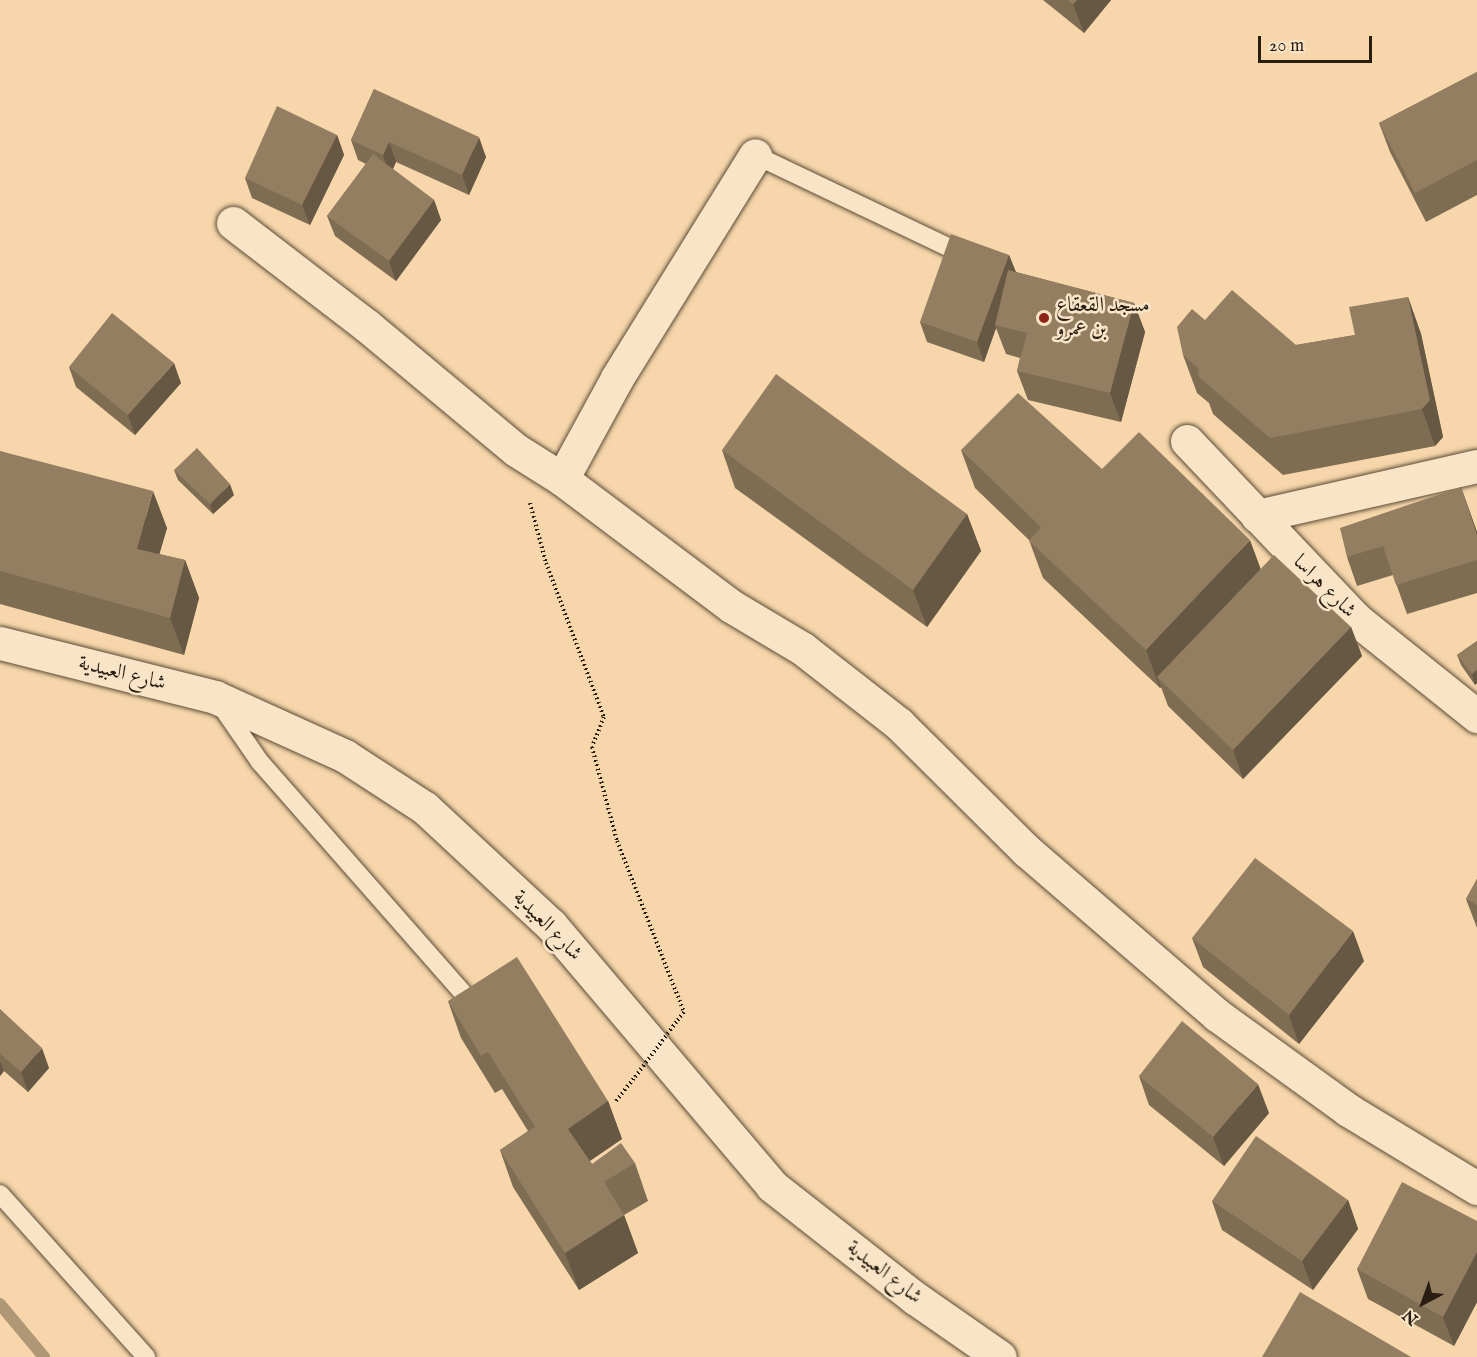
<!DOCTYPE html>
<html>
<head>
<meta charset="utf-8">
<style>
	body { margin:0 }
	#map { position:relative; width:1477px; height:1357px; overflow:hidden; background:#f6d6aa; font-family:"IM FELL English",Amiri,serif }
	div>[style] { position:absolute }
	[style*='--x'] { left:calc(var(--x)*1px); top:calc(var(--y)*1px); width:calc(var(--w)*1px); rotate:calc(var(--a)*1deg) }
	.stream>* { height:12px; margin:-6px; padding:0 6px; transform-origin:6px; border-radius:6px; background:#b09776 }
	.path>* { height:4px; margin-top:-2px; transform-origin:0; background:repeating-linear-gradient(90deg,#271e11 0 1.5px,transparent 0 4.5px) }
	.roads { filter:drop-shadow(0 0 2px #5b4c37) drop-shadow(0 0 2px #5b4c37) }
	.service>* { height:18px; margin:-9px; padding:0 9px; transform-origin:9px; border-radius:9px; background:#f9e4c8 }
	.minor>* { height:33px; margin:-16.5px; padding:0 16.5px; transform-origin:16.5px; border-radius:16.5px; background:#f9e4c8 }
	.secondary>* { height:33px; margin:-16.5px; padding:0 16.5px; transform-origin:16.5px; border-radius:16.5px; background:#f9e4c8 }
	.path-bridge>* { height:4px; margin-top:-2px; transform-origin:0; background:repeating-linear-gradient(90deg,#271e11 0 1.5px,transparent 0 4.5px) }
	.wall>* { inset:0; background:#7e6c53 }
	.shaded-wall>* { inset:0; background:#675844 }
	.building>* { inset:0; background:#937e61 }
	.dots>* { width:16px; height:16px; translate:-50% -50%; box-sizing:border-box; border:3px solid #f9e4c8; border-radius:50% }
	span { translate:-50% -50%; white-space:nowrap; text-align:center; line-height:1.15; -webkit-text-stroke:5px #f9e4c8; paint-order:stroke }
	.poi-label { font-size:21px; color:#271e11 }
	.left { translate:0 -50%; text-align:left }
	.street-label { font-size:21px; color:#271e11 }
	.north { position:absolute; left:1393px; top:1273px; width:60px; height:60px; -webkit-text-stroke:4px #f9e4c8; paint-order:stroke; rotate:221deg; font-size:16px; font-weight:700; line-height:24px; text-align:center; color:#271e11 }
	.north::after { content:''; display:block; margin:auto; width:21px; height:27px; background:#271e11; clip-path:polygon(50% 0,100% 100%,50% 72%,0 100%) }
	.scale { position:absolute; left:1258px; top:36px; width:114px; height:27px; box-sizing:border-box; border:3px solid #271e11; border-top:0; padding-left:8px; font-size:18px; line-height:21px; white-space:nowrap; color:#271e11; -webkit-text-stroke:4px #f9e4c8; paint-order:stroke }
</style>
</head>
<body>
<div id="map">
	<div class="stream">
		<div style="--x:0;--y:1304;--w:69;--a:50.3"></div>
	</div>
	<div class="path">
		<div style="--x:530;--y:503;--w:62;--a:75.1"></div>
		<div style="--x:546;--y:563;--w:165;--a:69.4"></div>
		<div style="--x:604;--y:717;--w:32;--a:112"></div>
		<div style="--x:592;--y:747;--w:97;--a:75.1"></div>
		<div style="--x:617;--y:841;--w:184;--a:68.6"></div>
		<div style="--x:684;--y:1012;--w:11;--a:128"></div>
		<div style="--x:616;--y:1101;--w:29;--a:-52"></div>
	</div>
	<div class="roads">
		<div class="service">
			<div style="--x:755;--y:155;--w:216;--a:25.5"></div>
			<div style="--x:220;--y:704;--w:70;--a:55.4"></div>
			<div style="--x:260;--y:762;--w:318;--a:48.7"></div>
			<div style="--x:0;--y:1194;--w:219;--a:48.1"></div>
		</div>
		<div class="minor">
			<div style="--x:233;--y:223;--w:168;--a:37.5"></div>
			<div style="--x:366;--y:325;--w:195;--a:39.8"></div>
			<div style="--x:516;--y:450;--w:54;--a:32.2"></div>
			<div style="--x:562;--y:479;--w:211;--a:36.9"></div>
			<div style="--x:731;--y:606;--w:84;--a:30.8"></div>
			<div style="--x:803;--y:649;--w:122;--a:38"></div>
			<div style="--x:899;--y:724;--w:180;--a:44.8"></div>
			<div style="--x:1027;--y:851;--w:251;--a:40.8"></div>
			<div style="--x:1217;--y:1015;--w:162;--a:35.9"></div>
			<div style="--x:1348;--y:1110;--w:151;--a:31.2"></div>
			<div style="--x:1187;--y:441;--w:247;--a:46.5"></div>
			<div style="--x:1357;--y:620;--w:154;--a:38.7"></div>
			<div style="--x:562;--y:479;--w:115;--a:-61.4"></div>
			<div style="--x:617;--y:378;--w:262;--a:-58.2"></div>
			<div style="--x:1257;--y:516;--w:226;--a:-12.8"></div>
		</div>
		<div class="secondary">
			<div style="--x:0;--y:643;--w:222;--a:14.1"></div>
			<div style="--x:215;--y:697;--w:143;--a:24.4"></div>
			<div style="--x:345;--y:756;--w:95;--a:33"></div>
			<div style="--x:425;--y:808;--w:172;--a:42.9"></div>
			<div style="--x:551;--y:925;--w:342;--a:49.7"></div>
			<div style="--x:772;--y:1186;--w:182;--a:38.1"></div>
			<div style="--x:915;--y:1298;--w:103;--a:34.8"></div>
		</div>
	</div>
	<div class="path-bridge">
		<div style="--x:635;--y:1077;--w:70;--a:-53.1"></div>
	</div>
	<div class="wall">
		<div style="clip-path:polygon(1043px 0,1111px 0,1084px 33px)"></div>
		<div style="clip-path:polygon(1477px 72px,1477px 195px,1426px 222px,1390px 152px,1379px 123px)"></div>
		<div style="clip-path:polygon(374px 89px,486px 157px,469px 195px,396px 162px,393px 169px,434px 200px,441px 220px,396px 281px,335px 236px,327px 216px,366px 164px,358px 160px,351px 140px)"></div>
		<div style="clip-path:polygon(337px 135px,344px 155px,310px 225px,252px 198px,245px 178px)"></div>
		<div style="clip-path:polygon(1009px 255px,1016px 272px,1134px 303px,1145px 332px,1121px 422px,1028px 400px,1017px 371px,1020px 358px,1006px 354px,996px 328px,984px 362px,927px 342px,920px 322px)"></div>
		<div style="clip-path:polygon(1408px 297px,1421px 334px,1443px 437px,1435px 446px,1283px 475px,1213px 414px,1209px 403px,1197px 393px,1183px 355px,1205px 320px,1296px 345px,1355px 335px)"></div>
		<div style="clip-path:polygon(69px 367px,181px 383px,135px 435px,76px 387px)"></div>
		<div style="clip-path:polygon(722px 450px,967px 514px,981px 551px,927px 627px,735px 488px)"></div>
		<div style="clip-path:polygon(961px 450px,1102px 469px,1351px 627px,1362px 656px,1243px 779px,1168px 706px,1161px 687px,1160px 688px,1043px 578px,1029px 540px,975px 488px)"></div>
		<div style="clip-path:polygon(0 451px,167px 528px,159px 554px,185px 560px,199px 598px,184px 655px,0 604px)"></div>
		<div style="clip-path:polygon(174px 470px,234px 495px,213px 514px,178px 480px)"></div>
		<div style="clip-path:polygon(1461px 487px,1477px 532px,1477px 593px,1407px 614px,1393px 575px,1357px 586px,1347px 557px)"></div>
		<div style="clip-path:polygon(1477px 641px,1477px 683px,1475px 685px,1461px 665px,1457px 655px)"></div>
		<div style="clip-path:polygon(1477px 879px,1477px 928px,1466px 899px)"></div>
		<div style="clip-path:polygon(1192px 938px,1364px 961px,1299px 1044px,1203px 967px)"></div>
		<div style="clip-path:polygon(448px 1001px,608px 1101px,622px 1139px,590px 1161px,592px 1164px,635px 1163px,648px 1201px,624px 1215px,638px 1253px,579px 1290px,513px 1187px,500px 1150px,528px 1131px,502px 1089px,495px 1093px,461px 1038px)"></div>
		<div style="clip-path:polygon(0 1009px,49px 1068px,28px 1092px,4px 1071px,0 1076px)"></div>
		<div style="clip-path:polygon(1139px 1076px,1269px 1113px,1224px 1166px,1149px 1105px)"></div>
		<div style="clip-path:polygon(1348px 1200px,1358px 1229px,1313px 1290px,1222px 1230px,1212px 1201px)"></div>
		<div style="clip-path:polygon(1477px 1221px,1477px 1302px,1454px 1346px,1368px 1299px,1357px 1269px)"></div>
	</div>
	<div class="shaded-wall">
		<div style="clip-path:polygon(1077px 0,1111px 0,1084px 33px,1073px 4px)"></div>
		<div style="clip-path:polygon(337px 135px,344px 155px,310px 225px,302px 205px)"></div>
		<div style="clip-path:polygon(479px 137px,486px 157px,469px 195px,462px 175px)"></div>
		<div style="clip-path:polygon(389px 142px,396px 162px,390px 175px,383px 155px)"></div>
		<div style="clip-path:polygon(434px 200px,441px 220px,396px 281px,389px 261px)"></div>
		<div style="clip-path:polygon(1009px 255px,1017px 275px,995px 325px,996px 328px,984px 362px,977px 342px)"></div>
		<div style="clip-path:polygon(1408px 297px,1421px 334px,1443px 437px,1435px 446px,1422px 409px)"></div>
		<div style="clip-path:polygon(1134px 303px,1145px 332px,1121px 422px,1110px 393px)"></div>
		<div style="clip-path:polygon(174px 363px,181px 383px,135px 435px,128px 415px)"></div>
		<div style="clip-path:polygon(230px 484px,234px 495px,213px 514px,210px 504px)"></div>
		<div style="clip-path:polygon(1461px 487px,1477px 532px,1477px 535px)"></div>
		<div style="clip-path:polygon(153px 491px,167px 528px,150px 587px,137px 549px)"></div>
		<div style="clip-path:polygon(967px 514px,981px 551px,927px 627px,913px 590px)"></div>
		<div style="clip-path:polygon(1250px 540px,1264px 578px,1157px 677px,1161px 687px,1160px 688px,1146px 650px)"></div>
		<div style="clip-path:polygon(185px 560px,199px 598px,184px 655px,170px 618px)"></div>
		<div style="clip-path:polygon(1351px 627px,1362px 656px,1243px 779px,1233px 750px)"></div>
		<div style="clip-path:polygon(1477px 670px,1477px 683px,1475px 685px,1472px 674px)"></div>
		<div style="clip-path:polygon(1353px 931px,1364px 961px,1299px 1044px,1289px 1015px)"></div>
		<div style="clip-path:polygon(42px 1048px,49px 1068px,28px 1092px,21px 1072px)"></div>
		<div style="clip-path:polygon(0 1061px,4px 1071px,0 1076px)"></div>
		<div style="clip-path:polygon(1258px 1084px,1269px 1113px,1224px 1166px,1213px 1137px)"></div>
		<div style="clip-path:polygon(608px 1101px,622px 1139px,582px 1166px,568px 1129px)"></div>
		<div style="clip-path:polygon(1348px 1200px,1358px 1229px,1313px 1290px,1302px 1261px)"></div>
		<div style="clip-path:polygon(624px 1215px,638px 1253px,579px 1290px,565px 1253px)"></div>
		<div style="clip-path:polygon(1477px 1252px,1477px 1302px,1454px 1346px,1443px 1317px)"></div>
	</div>
	<div class="building">
		<div style="clip-path:polygon(1068px 0,1077px 0,1073px 4px)"></div>
		<div style="clip-path:polygon(1477px 72px,1477px 160px,1415px 193px,1379px 123px)"></div>
		<div style="clip-path:polygon(374px 89px,479px 137px,462px 175px,389px 142px,383px 155px,351px 140px)"></div>
		<div style="clip-path:polygon(277px 106px,337px 135px,302px 205px,245px 178px)"></div>
		<div style="clip-path:polygon(373px 154px,434px 200px,389px 261px,327px 216px)"></div>
		<div style="clip-path:polygon(951px 234px,1009px 255px,977px 342px,920px 322px)"></div>
		<div style="clip-path:polygon(1008px 270px,1134px 303px,1110px 393px,1017px 371px,1027px 333px,995px 325px)"></div>
		<div style="clip-path:polygon(1232px 290px,1296px 345px,1355px 335px,1349px 307px,1408px 297px,1430px 400px,1422px 409px,1270px 438px,1199px 377px,1198px 368px,1183px 355px,1177px 327px,1192px 309px,1205px 320px)"></div>
		<div style="clip-path:polygon(112px 313px,174px 363px,128px 415px,69px 367px)"></div>
		<div style="clip-path:polygon(776px 374px,967px 514px,913px 590px,722px 450px)"></div>
		<div style="clip-path:polygon(1018px 393px,1102px 469px,1139px 432px,1250px 540px,1146px 650px,1029px 541px,1041px 527px,961px 450px)"></div>
		<div style="clip-path:polygon(197px 448px,230px 484px,210px 504px,174px 470px)"></div>
		<div style="clip-path:polygon(0 451px,153px 491px,137px 549px,185px 560px,170px 618px,0 571px)"></div>
		<div style="clip-path:polygon(1461px 487px,1477px 535px,1477px 560px,1396px 585px,1383px 546px,1347px 557px,1340px 528px)"></div>
		<div style="clip-path:polygon(1274px 555px,1351px 627px,1233px 750px,1157px 677px)"></div>
		<div style="clip-path:polygon(1477px 641px,1477px 670px,1472px 674px,1457px 655px)"></div>
		<div style="clip-path:polygon(1255px 858px,1353px 931px,1289px 1015px,1192px 938px)"></div>
		<div style="clip-path:polygon(1477px 879px,1477px 905px,1466px 899px)"></div>
		<div style="clip-path:polygon(517px 957px,608px 1101px,568px 1129px,592px 1164px,621px 1143px,635px 1163px,604px 1182px,624px 1215px,565px 1253px,500px 1150px,535px 1127px,488px 1052px,481px 1056px,448px 1001px)"></div>
		<div style="clip-path:polygon(0 1009px,42px 1048px,21px 1072px,0 1054px)"></div>
		<div style="clip-path:polygon(1182px 1021px,1258px 1084px,1213px 1137px,1139px 1076px)"></div>
		<div style="clip-path:polygon(1256px 1136px,1348px 1200px,1302px 1261px,1212px 1201px)"></div>
		<div style="clip-path:polygon(1402px 1182px,1477px 1221px,1477px 1252px,1443px 1317px,1357px 1269px)"></div>
		<div style="clip-path:polygon(1300px 1292px,1411px 1357px,1262px 1357px)"></div>
	</div>
	<div class="dots">
		<div style="left:1044px;top:318px;background:#8f2418"></div>
	</div>
	<div class="poi-label">
		<span class="left" style="left:1056px;top:318px">مسجد القعقاع<br>بن عمرو</span>
	</div>
	<div class="street-label">
		<span style="left:1324px;top:587px;rotate:45deg">شارع هراسا</span>
		<span style="left:122px;top:674px;rotate:14deg">شارع العبيدية</span>
		<span style="left:547px;top:926px;rotate:46deg">شارع العبيدية</span>
		<span style="left:884px;top:1273px;rotate:38deg">شارع العبيدية</span>
	</div>
	<div class="north">N</div>
	<div class="scale">20 m</div>
</div>
</body>
</html>
